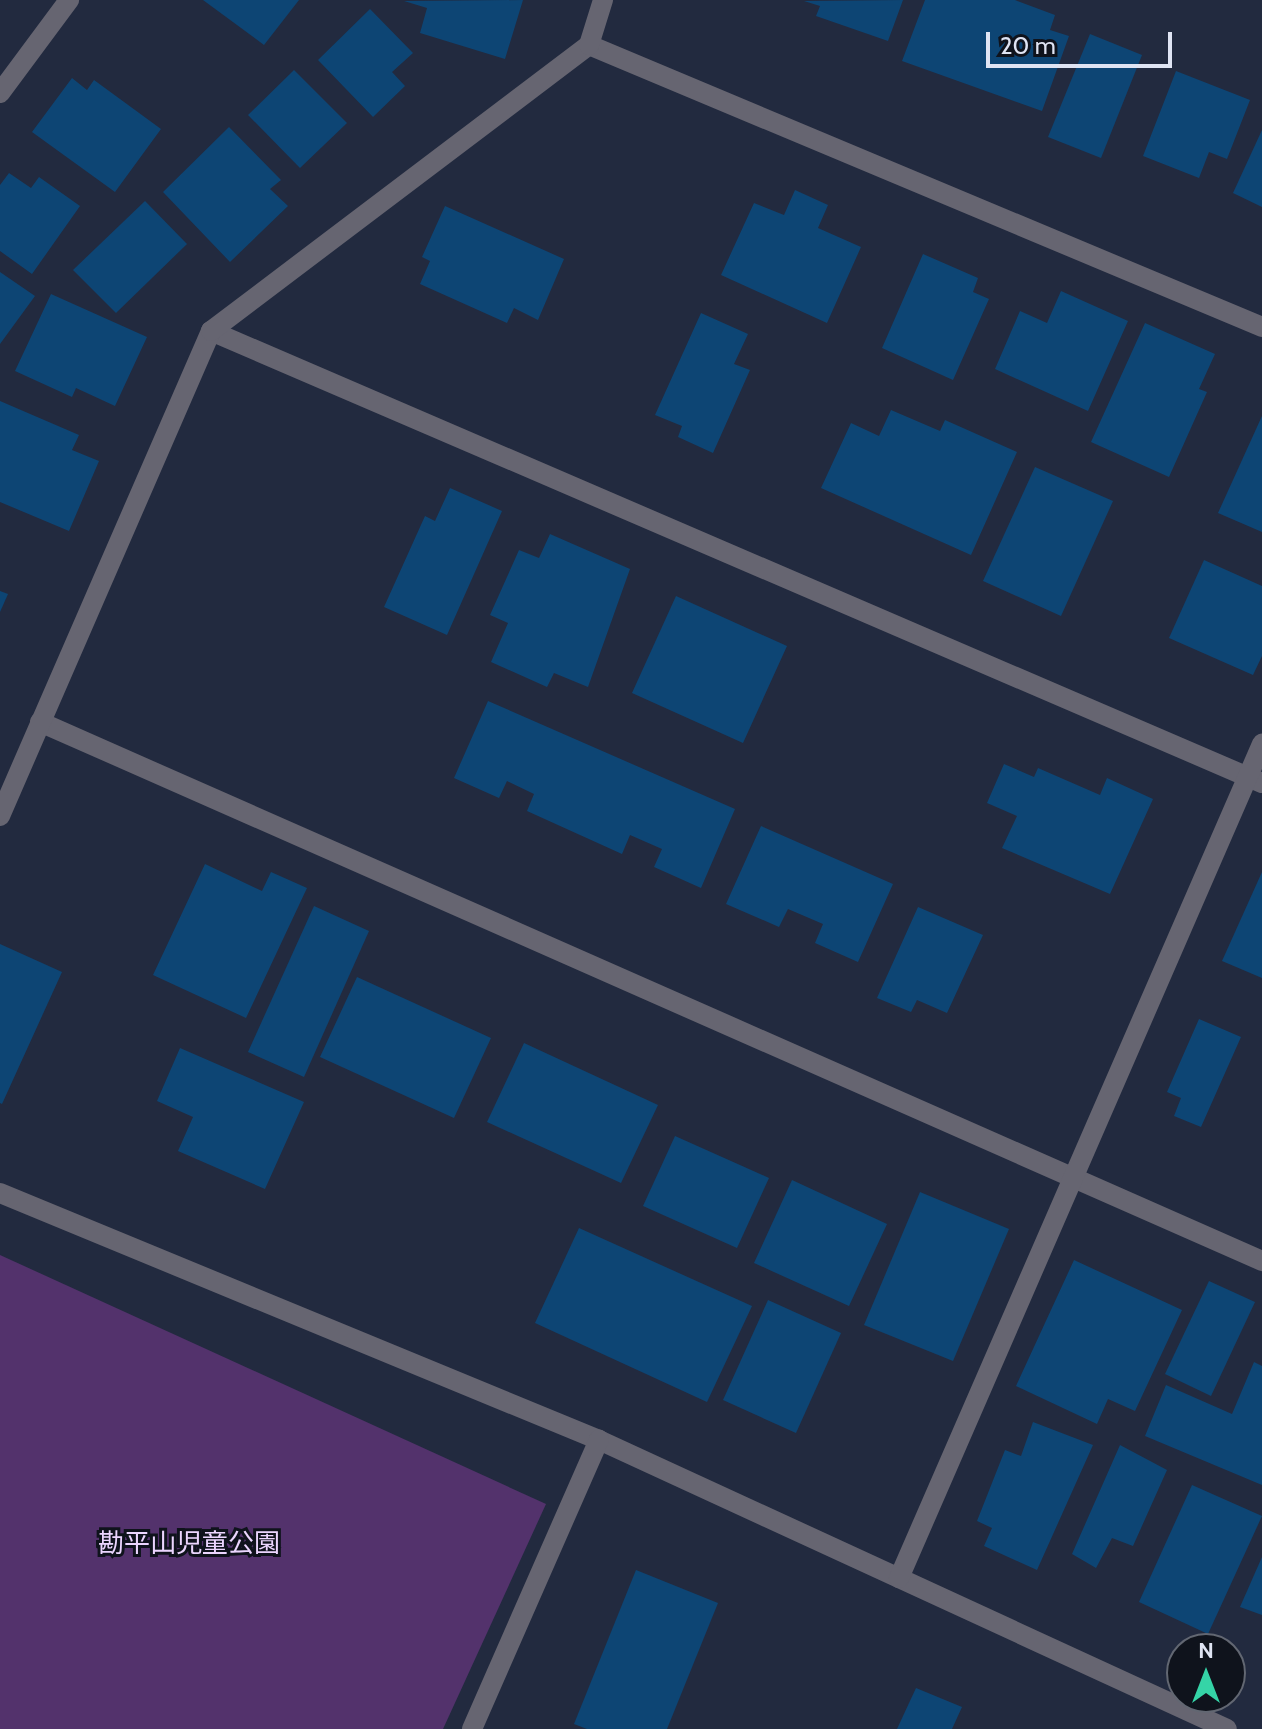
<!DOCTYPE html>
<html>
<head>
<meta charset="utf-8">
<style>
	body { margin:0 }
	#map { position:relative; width:1262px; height:1729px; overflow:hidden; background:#222a3f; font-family:Cabin,"Noto Sans JP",sans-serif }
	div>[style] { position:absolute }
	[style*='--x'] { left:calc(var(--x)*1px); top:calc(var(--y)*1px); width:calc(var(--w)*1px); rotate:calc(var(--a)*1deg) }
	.green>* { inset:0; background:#53326c }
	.building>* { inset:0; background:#0d4574 }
	.minor>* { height:20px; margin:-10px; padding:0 10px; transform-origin:10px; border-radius:10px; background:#666571 }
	span { translate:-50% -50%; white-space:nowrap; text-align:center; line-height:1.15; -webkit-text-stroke:6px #0f131c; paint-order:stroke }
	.park-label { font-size:26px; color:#ebd5fe }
	.north { position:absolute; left:1166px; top:1633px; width:80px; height:80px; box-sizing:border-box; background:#0f131c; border:2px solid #626772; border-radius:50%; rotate:0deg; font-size:22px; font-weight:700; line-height:32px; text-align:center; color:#dfe4f3 }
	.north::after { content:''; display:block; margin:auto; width:28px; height:36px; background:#35d4a7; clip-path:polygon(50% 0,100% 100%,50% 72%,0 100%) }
	.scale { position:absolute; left:986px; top:32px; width:186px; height:36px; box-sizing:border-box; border:4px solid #dfe4f3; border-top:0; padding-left:10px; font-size:24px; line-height:28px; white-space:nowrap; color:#dfe4f3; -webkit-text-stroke:6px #0f131c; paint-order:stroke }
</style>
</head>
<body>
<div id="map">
	<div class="green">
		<div style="clip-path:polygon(0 1255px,546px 1504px,443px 1729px,0 1729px)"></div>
	</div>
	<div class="building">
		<div style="clip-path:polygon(203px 0,299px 0,264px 45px)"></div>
		<div style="clip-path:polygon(523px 0,505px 59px,420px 33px,427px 8px,404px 1px)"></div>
		<div style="clip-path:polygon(903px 0,888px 41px,816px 16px,820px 6px,804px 1px)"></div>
		<div style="clip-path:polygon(925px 0,1015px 0,1055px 15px,1050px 30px,1069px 36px,1042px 111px,902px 61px)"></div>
		<div style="clip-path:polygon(370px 9px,413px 53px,392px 72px,405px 86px,373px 117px,318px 60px)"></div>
		<div style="clip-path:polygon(1090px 34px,1142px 55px,1101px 158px,1048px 137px)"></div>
		<div style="clip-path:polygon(294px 70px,347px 123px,300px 168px,248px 115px)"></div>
		<div style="clip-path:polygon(1176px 71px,1250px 100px,1227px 159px,1209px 152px,1199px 178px,1143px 156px)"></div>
		<div style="clip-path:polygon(72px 78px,87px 90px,94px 80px,161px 129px,115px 192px,32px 132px)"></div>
		<div style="clip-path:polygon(229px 127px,281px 180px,270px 189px,288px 206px,230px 262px,163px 192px)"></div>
		<div style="clip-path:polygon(1262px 130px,1262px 207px,1233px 193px)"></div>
		<div style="clip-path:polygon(9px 173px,31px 188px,39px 177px,80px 206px,32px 274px,0 251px,0 185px)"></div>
		<div style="clip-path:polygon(795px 190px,828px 205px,818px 228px,861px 247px,827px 323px,721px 275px,754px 203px,784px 215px)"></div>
		<div style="clip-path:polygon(145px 201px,187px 244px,116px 313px,73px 270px)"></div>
		<div style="clip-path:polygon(445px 206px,564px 259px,538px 320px,514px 308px,507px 323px,420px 284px,430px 261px,422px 257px)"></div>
		<div style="clip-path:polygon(923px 254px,978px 278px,973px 292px,989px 299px,953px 380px,882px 348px)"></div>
		<div style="clip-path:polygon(0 272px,35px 296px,0 344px)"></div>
		<div style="clip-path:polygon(1061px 291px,1128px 321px,1088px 411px,995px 369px,1020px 311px,1047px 323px)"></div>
		<div style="clip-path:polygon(51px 294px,147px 337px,115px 406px,76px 388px,72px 397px,15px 371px)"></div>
		<div style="clip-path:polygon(701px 313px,748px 334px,734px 364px,750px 370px,713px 453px,678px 437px,682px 426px,655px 415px)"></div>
		<div style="clip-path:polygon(1145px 323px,1215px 354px,1199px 389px,1207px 392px,1169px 477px,1091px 442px)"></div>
		<div style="clip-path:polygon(0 401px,79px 435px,72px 450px,99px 461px,69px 531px,0 502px)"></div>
		<div style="clip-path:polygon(891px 410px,940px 431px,945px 420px,1017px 452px,971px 555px,821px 488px,851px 423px,879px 436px)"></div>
		<div style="clip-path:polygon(1262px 416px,1262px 532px,1218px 513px)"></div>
		<div style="clip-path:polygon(1035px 467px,1113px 501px,1061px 616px,983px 581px)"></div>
		<div style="clip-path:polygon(450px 488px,502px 511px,447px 635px,384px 607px,425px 516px,435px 521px)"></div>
		<div style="clip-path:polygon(550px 534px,630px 569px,588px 687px,554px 673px,547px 687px,491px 662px,508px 623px,490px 615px,519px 550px,539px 558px)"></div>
		<div style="clip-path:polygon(1204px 560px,1262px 586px,1262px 656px,1253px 675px,1169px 638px)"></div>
		<div style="clip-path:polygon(0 591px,8px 594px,0 612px)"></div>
		<div style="clip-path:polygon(676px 596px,787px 646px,743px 743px,632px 693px)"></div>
		<div style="clip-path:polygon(488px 701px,735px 809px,701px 888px,654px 867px,662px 849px,630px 835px,622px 854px,527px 811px,534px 794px,507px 781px,499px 798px,454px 778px)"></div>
		<div style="clip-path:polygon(1004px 764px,1034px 777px,1038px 768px,1100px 795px,1107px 778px,1153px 799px,1110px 894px,1002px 848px,1017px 816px,987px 803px)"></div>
		<div style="clip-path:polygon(761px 826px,893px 884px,858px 962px,815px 943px,823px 924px,788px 909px,779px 927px,726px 904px)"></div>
		<div style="clip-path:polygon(205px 864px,262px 891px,271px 872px,307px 888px,246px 1018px,153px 975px)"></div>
		<div style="clip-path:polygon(1262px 872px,1262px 978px,1222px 961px)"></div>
		<div style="clip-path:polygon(314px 906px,369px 931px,304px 1077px,248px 1052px)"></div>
		<div style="clip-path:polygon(918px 907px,983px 935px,947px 1013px,917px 1000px,911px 1012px,877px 998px)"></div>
		<div style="clip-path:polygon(0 944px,62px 972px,2px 1104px,0 1103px)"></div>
		<div style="clip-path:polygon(357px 977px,491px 1038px,454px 1118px,320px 1057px)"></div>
		<div style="clip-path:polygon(1199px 1019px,1241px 1037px,1201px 1127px,1174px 1116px,1181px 1098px,1167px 1092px)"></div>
		<div style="clip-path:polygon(524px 1043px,658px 1105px,621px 1183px,487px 1122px)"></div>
		<div style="clip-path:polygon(180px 1048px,304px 1102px,265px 1189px,178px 1151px,193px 1117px,157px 1101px)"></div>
		<div style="clip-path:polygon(675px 1136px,769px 1178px,737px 1248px,643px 1206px)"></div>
		<div style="clip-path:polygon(792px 1180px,887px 1224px,849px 1306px,754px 1263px)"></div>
		<div style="clip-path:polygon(920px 1192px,1009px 1229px,953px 1361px,864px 1325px)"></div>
		<div style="clip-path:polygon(579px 1228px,752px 1306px,707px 1402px,535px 1323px)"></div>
		<div style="clip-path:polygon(1074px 1260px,1182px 1310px,1135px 1411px,1108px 1399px,1097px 1424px,1016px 1386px)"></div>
		<div style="clip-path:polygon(1209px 1281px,1255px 1302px,1211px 1396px,1165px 1374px)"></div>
		<div style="clip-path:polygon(768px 1300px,841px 1333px,796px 1433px,723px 1400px)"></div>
		<div style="clip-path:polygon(1254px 1362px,1262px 1366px,1262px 1485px,1145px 1436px,1166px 1385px,1232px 1414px)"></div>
		<div style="clip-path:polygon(1033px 1422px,1093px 1445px,1037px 1570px,984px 1546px,992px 1528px,977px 1521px,1005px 1450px,1021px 1456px)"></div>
		<div style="clip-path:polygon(1120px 1445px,1167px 1470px,1133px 1546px,1112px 1538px,1096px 1568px,1072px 1554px)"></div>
		<div style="clip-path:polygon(1192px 1485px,1262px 1516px,1208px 1634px,1139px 1602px)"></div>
		<div style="clip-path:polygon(1262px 1557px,1262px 1615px,1240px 1607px)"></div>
		<div style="clip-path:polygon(636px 1570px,718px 1603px,667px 1729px,587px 1729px,574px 1724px)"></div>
		<div style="clip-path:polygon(916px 1688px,962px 1707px,952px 1729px,897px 1729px)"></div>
	</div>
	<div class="minor">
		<div style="--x:589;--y:45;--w:730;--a:22.73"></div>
		<div style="--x:0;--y:93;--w:116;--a:-53.4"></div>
		<div style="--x:211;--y:331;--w:1144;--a:23.27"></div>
		<div style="--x:40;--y:722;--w:1336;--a:23.8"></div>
		<div style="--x:0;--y:816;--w:529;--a:-66.49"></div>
		<div style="--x:211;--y:331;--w:474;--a:-37.1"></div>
		<div style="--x:589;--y:45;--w:47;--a:-72.7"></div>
		<div style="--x:0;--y:1193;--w:648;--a:22.41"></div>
		<div style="--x:599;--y:1440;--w:691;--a:24.71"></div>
		<div style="--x:899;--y:1578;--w:910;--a:-66.48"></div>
		<div style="--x:472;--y:1729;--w:316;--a:-66.3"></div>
	</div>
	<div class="park-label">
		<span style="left:189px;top:1544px">勘平山児童公園</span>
	</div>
	<div class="north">N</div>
	<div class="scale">20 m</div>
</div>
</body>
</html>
